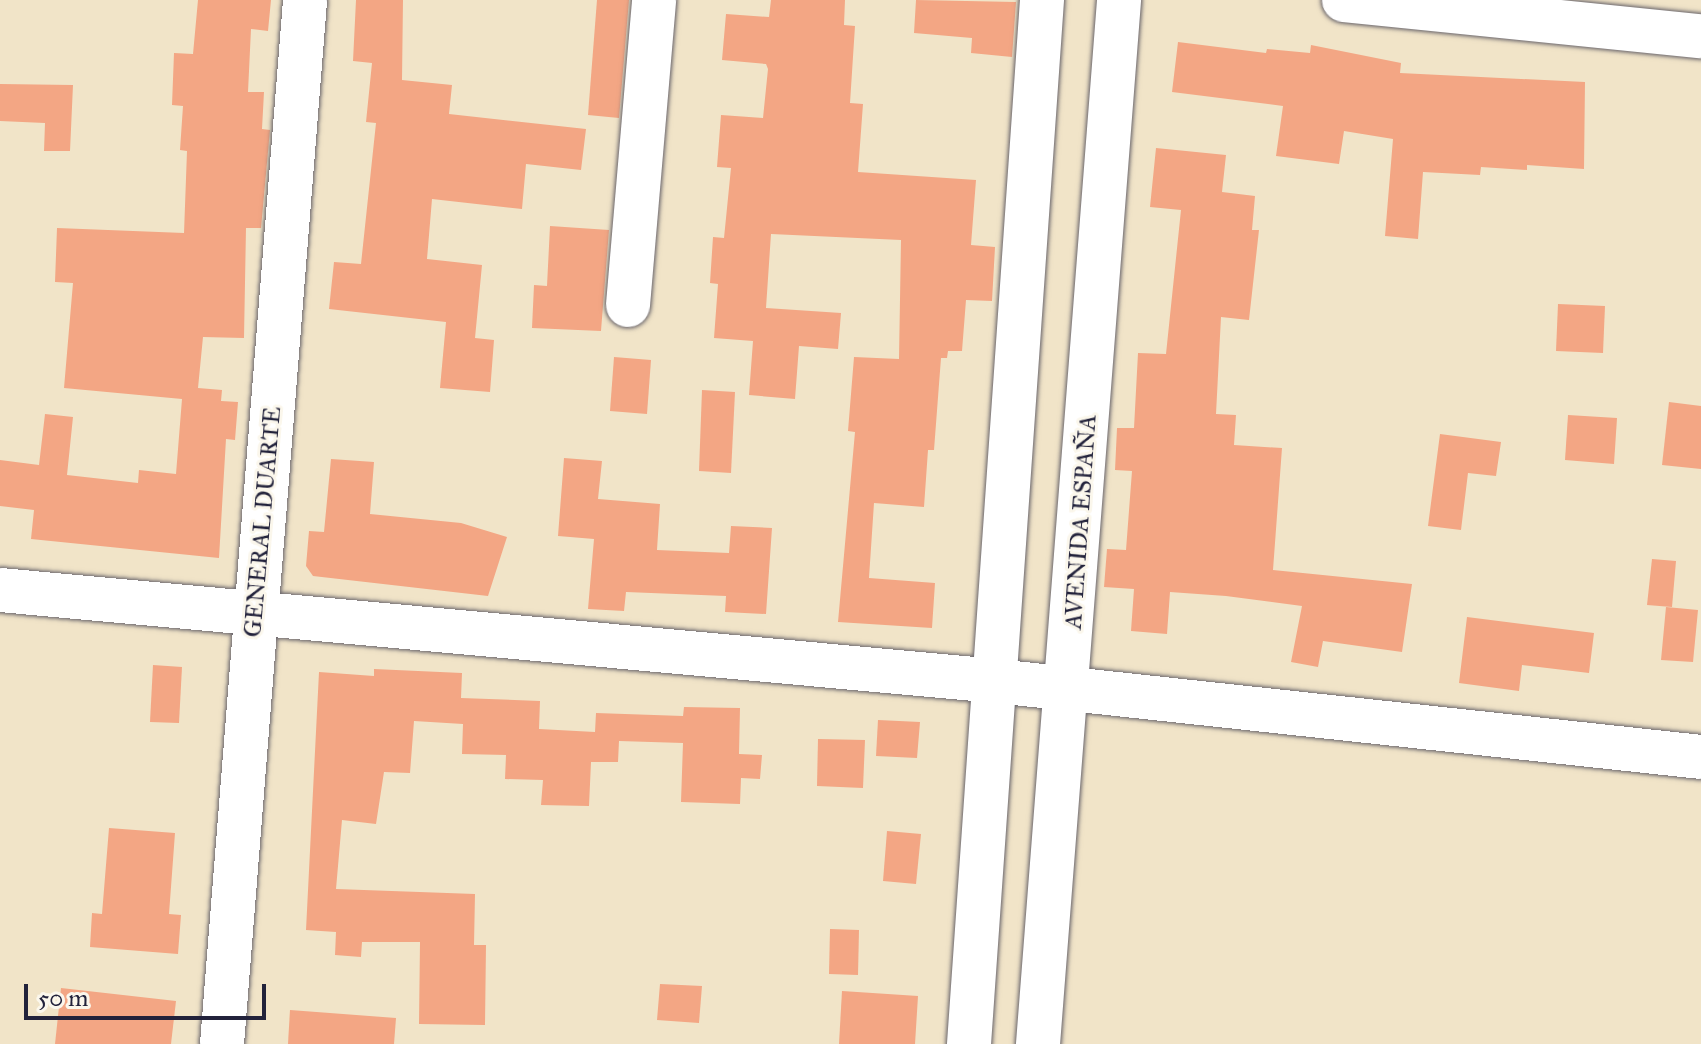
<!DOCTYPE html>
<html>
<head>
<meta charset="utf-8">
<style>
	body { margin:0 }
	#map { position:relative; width:1701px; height:1044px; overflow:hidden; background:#f1e4c8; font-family:"IM FELL Great Primer",serif }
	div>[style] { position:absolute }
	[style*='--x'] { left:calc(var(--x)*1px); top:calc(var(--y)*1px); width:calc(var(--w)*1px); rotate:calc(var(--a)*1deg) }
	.building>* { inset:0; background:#f3a684 }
	.roads { filter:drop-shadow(0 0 2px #6a666c) drop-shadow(0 0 2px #6a666c) }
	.minor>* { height:44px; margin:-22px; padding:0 22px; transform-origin:22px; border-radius:22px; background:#fff }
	span { translate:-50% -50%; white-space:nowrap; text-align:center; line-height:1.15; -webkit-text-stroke:6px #fbf7ec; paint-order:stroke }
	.street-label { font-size:24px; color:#22223b }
	.scale { position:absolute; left:24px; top:984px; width:242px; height:36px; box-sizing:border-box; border:4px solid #22223b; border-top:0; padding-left:10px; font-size:24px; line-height:28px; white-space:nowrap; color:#22223b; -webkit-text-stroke:6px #fbf7ec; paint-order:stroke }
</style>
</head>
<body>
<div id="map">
	<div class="building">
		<div style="clip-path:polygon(198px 0,271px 0,268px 31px,251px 29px,248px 92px,264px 92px,262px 129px,270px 130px,261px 228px,246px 228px,244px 338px,203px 337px,198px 388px,222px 390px,221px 401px,238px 402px,235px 440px,226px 439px,219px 558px,31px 539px,34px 510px,0 506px,0 460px,39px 465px,45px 414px,73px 417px,67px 475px,138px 483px,139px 470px,176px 474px,182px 399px,64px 388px,73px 283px,55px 282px,57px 228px,184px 233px,187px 151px,180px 150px,183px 106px,172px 105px,174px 53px,193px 54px)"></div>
		<div style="clip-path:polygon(356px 0,403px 0,402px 80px,452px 85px,449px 114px,586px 129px,581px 170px,526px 164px,522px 209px,432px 199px,427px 259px,482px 265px,475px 338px,494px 340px,490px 392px,440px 388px,446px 322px,329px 309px,334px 262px,361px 264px,376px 123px,366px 122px,372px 63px,353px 61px)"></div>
		<div style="clip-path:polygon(597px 0,629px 0,619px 118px,588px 115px)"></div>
		<div style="clip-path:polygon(771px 0,845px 0,844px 25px,855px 26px,850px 103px,863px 104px,858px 172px,976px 180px,971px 245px,995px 247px,992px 301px,966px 300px,962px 351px,948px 351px,947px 358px,941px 358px,934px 450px,928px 450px,924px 507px,874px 503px,869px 578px,935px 583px,932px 628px,838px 622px,855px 432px,848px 431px,854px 357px,899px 359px,901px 240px,771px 234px,766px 308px,841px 313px,838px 349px,799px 346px,795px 399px,749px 395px,753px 341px,714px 338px,718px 284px,710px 283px,713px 237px,724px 238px,731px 168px,717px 167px,721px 115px,763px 118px,768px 69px,766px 64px,722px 60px,726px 14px,769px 17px)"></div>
		<div style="clip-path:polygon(916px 0,1016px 2px,1012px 57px,971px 53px,972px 38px,914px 33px)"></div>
		<div style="clip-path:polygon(1178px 42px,1266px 53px,1267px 49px,1310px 53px,1311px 45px,1401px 63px,1400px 73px,1585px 82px,1584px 169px,1527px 165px,1527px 170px,1481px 167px,1480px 175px,1423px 172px,1418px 239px,1385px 236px,1393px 139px,1344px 131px,1339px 164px,1276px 156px,1283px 106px,1172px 92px)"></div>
		<div style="clip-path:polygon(0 84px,73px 85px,70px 151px,44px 151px,45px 123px,0 121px)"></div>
		<div style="clip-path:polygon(1156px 148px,1226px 155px,1222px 192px,1255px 196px,1252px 230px,1259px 230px,1249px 320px,1221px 317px,1216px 414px,1236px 415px,1234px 445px,1282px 448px,1273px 570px,1412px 584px,1402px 652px,1323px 641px,1318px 667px,1291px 662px,1302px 606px,1226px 596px,1170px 592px,1167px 634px,1131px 631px,1134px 589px,1104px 587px,1107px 549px,1126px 550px,1132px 471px,1115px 470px,1117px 428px,1134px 428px,1138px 353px,1166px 354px,1181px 210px,1150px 207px)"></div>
		<div style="clip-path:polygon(550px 226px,609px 230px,601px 331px,532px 328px,534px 285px,547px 286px)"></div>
		<div style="clip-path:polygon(1558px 304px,1605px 306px,1603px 353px,1556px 351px)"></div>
		<div style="clip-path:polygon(614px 357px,651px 360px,647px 414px,610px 411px)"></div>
		<div style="clip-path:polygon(702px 390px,735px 392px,731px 473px,699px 471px)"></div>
		<div style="clip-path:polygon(1669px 402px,1701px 406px,1701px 469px,1662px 465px)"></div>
		<div style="clip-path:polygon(1568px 415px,1617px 418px,1614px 464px,1565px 460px)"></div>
		<div style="clip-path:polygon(1440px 434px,1501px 442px,1496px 476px,1468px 473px,1461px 530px,1428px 526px)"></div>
		<div style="clip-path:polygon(564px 458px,602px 461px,598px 499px,660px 504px,657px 550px,729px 553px,731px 526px,772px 528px,766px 614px,725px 612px,726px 596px,626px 592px,624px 611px,588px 609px,594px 539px,558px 536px)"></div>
		<div style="clip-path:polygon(331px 459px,374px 462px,370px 514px,461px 523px,507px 537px,488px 596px,313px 576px,306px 566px,309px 531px,324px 532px)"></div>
		<div style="clip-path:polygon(1652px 559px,1676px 561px,1672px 607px,1647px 605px)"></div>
		<div style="clip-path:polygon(1666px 607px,1698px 610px,1693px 662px,1661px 660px)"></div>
		<div style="clip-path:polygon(1467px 617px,1594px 633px,1589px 673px,1522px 665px,1519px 691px,1459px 683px)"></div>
		<div style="clip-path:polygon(153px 665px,182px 667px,179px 723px,150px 722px)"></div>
		<div style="clip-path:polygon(374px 669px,462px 673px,461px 698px,540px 701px,539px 729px,595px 732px,596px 713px,683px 716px,684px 707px,740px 708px,739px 754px,762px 755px,760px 779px,741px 778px,740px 804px,681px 802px,683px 743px,619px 741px,618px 762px,591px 762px,589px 806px,541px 805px,543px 780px,505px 779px,506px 755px,462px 754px,463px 724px,414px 721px,410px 773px,384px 772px,376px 824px,342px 820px,336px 889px,475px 894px,474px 945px,486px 945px,485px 1025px,419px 1024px,420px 942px,362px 942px,361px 957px,335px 955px,336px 932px,306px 930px,319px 672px,374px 676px)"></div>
		<div style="clip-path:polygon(878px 720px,920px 722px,917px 758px,876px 756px)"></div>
		<div style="clip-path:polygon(818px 739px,865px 740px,863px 788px,817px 786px)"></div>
		<div style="clip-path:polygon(109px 828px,175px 833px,169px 914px,181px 915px,178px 954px,90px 947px,92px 913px,102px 914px)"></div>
		<div style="clip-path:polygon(887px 831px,921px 834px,916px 884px,883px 881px)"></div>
		<div style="clip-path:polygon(830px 929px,859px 930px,858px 975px,829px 974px)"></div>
		<div style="clip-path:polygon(660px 984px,702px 986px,699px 1023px,657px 1020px)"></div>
		<div style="clip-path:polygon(61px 988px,176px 1001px,171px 1044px,55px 1044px)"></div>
		<div style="clip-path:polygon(842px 991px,918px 996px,915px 1044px,839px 1044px)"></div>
		<div style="clip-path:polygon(290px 1010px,396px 1018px,394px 1044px,288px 1044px)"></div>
	</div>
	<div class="roads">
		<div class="minor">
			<div style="--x:1344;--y:0;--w:359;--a:5.8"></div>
			<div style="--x:628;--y:305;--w:306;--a:-85.1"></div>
			<div style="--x:0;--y:590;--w:1000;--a:5.22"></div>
			<div style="--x:996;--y:681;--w:709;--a:6.15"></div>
			<div style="--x:222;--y:1044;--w:1047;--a:-85.45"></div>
			<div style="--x:969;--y:1044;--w:1047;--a:-86"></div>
			<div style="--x:1038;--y:1044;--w:1047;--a:-85.56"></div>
		</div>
	</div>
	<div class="street-label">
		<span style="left:263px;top:522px;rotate:-85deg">GENERAL DUARTE</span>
		<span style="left:1081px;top:522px;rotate:-86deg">AVENIDA ESPAÑA</span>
	</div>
	<div class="scale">50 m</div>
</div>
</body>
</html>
